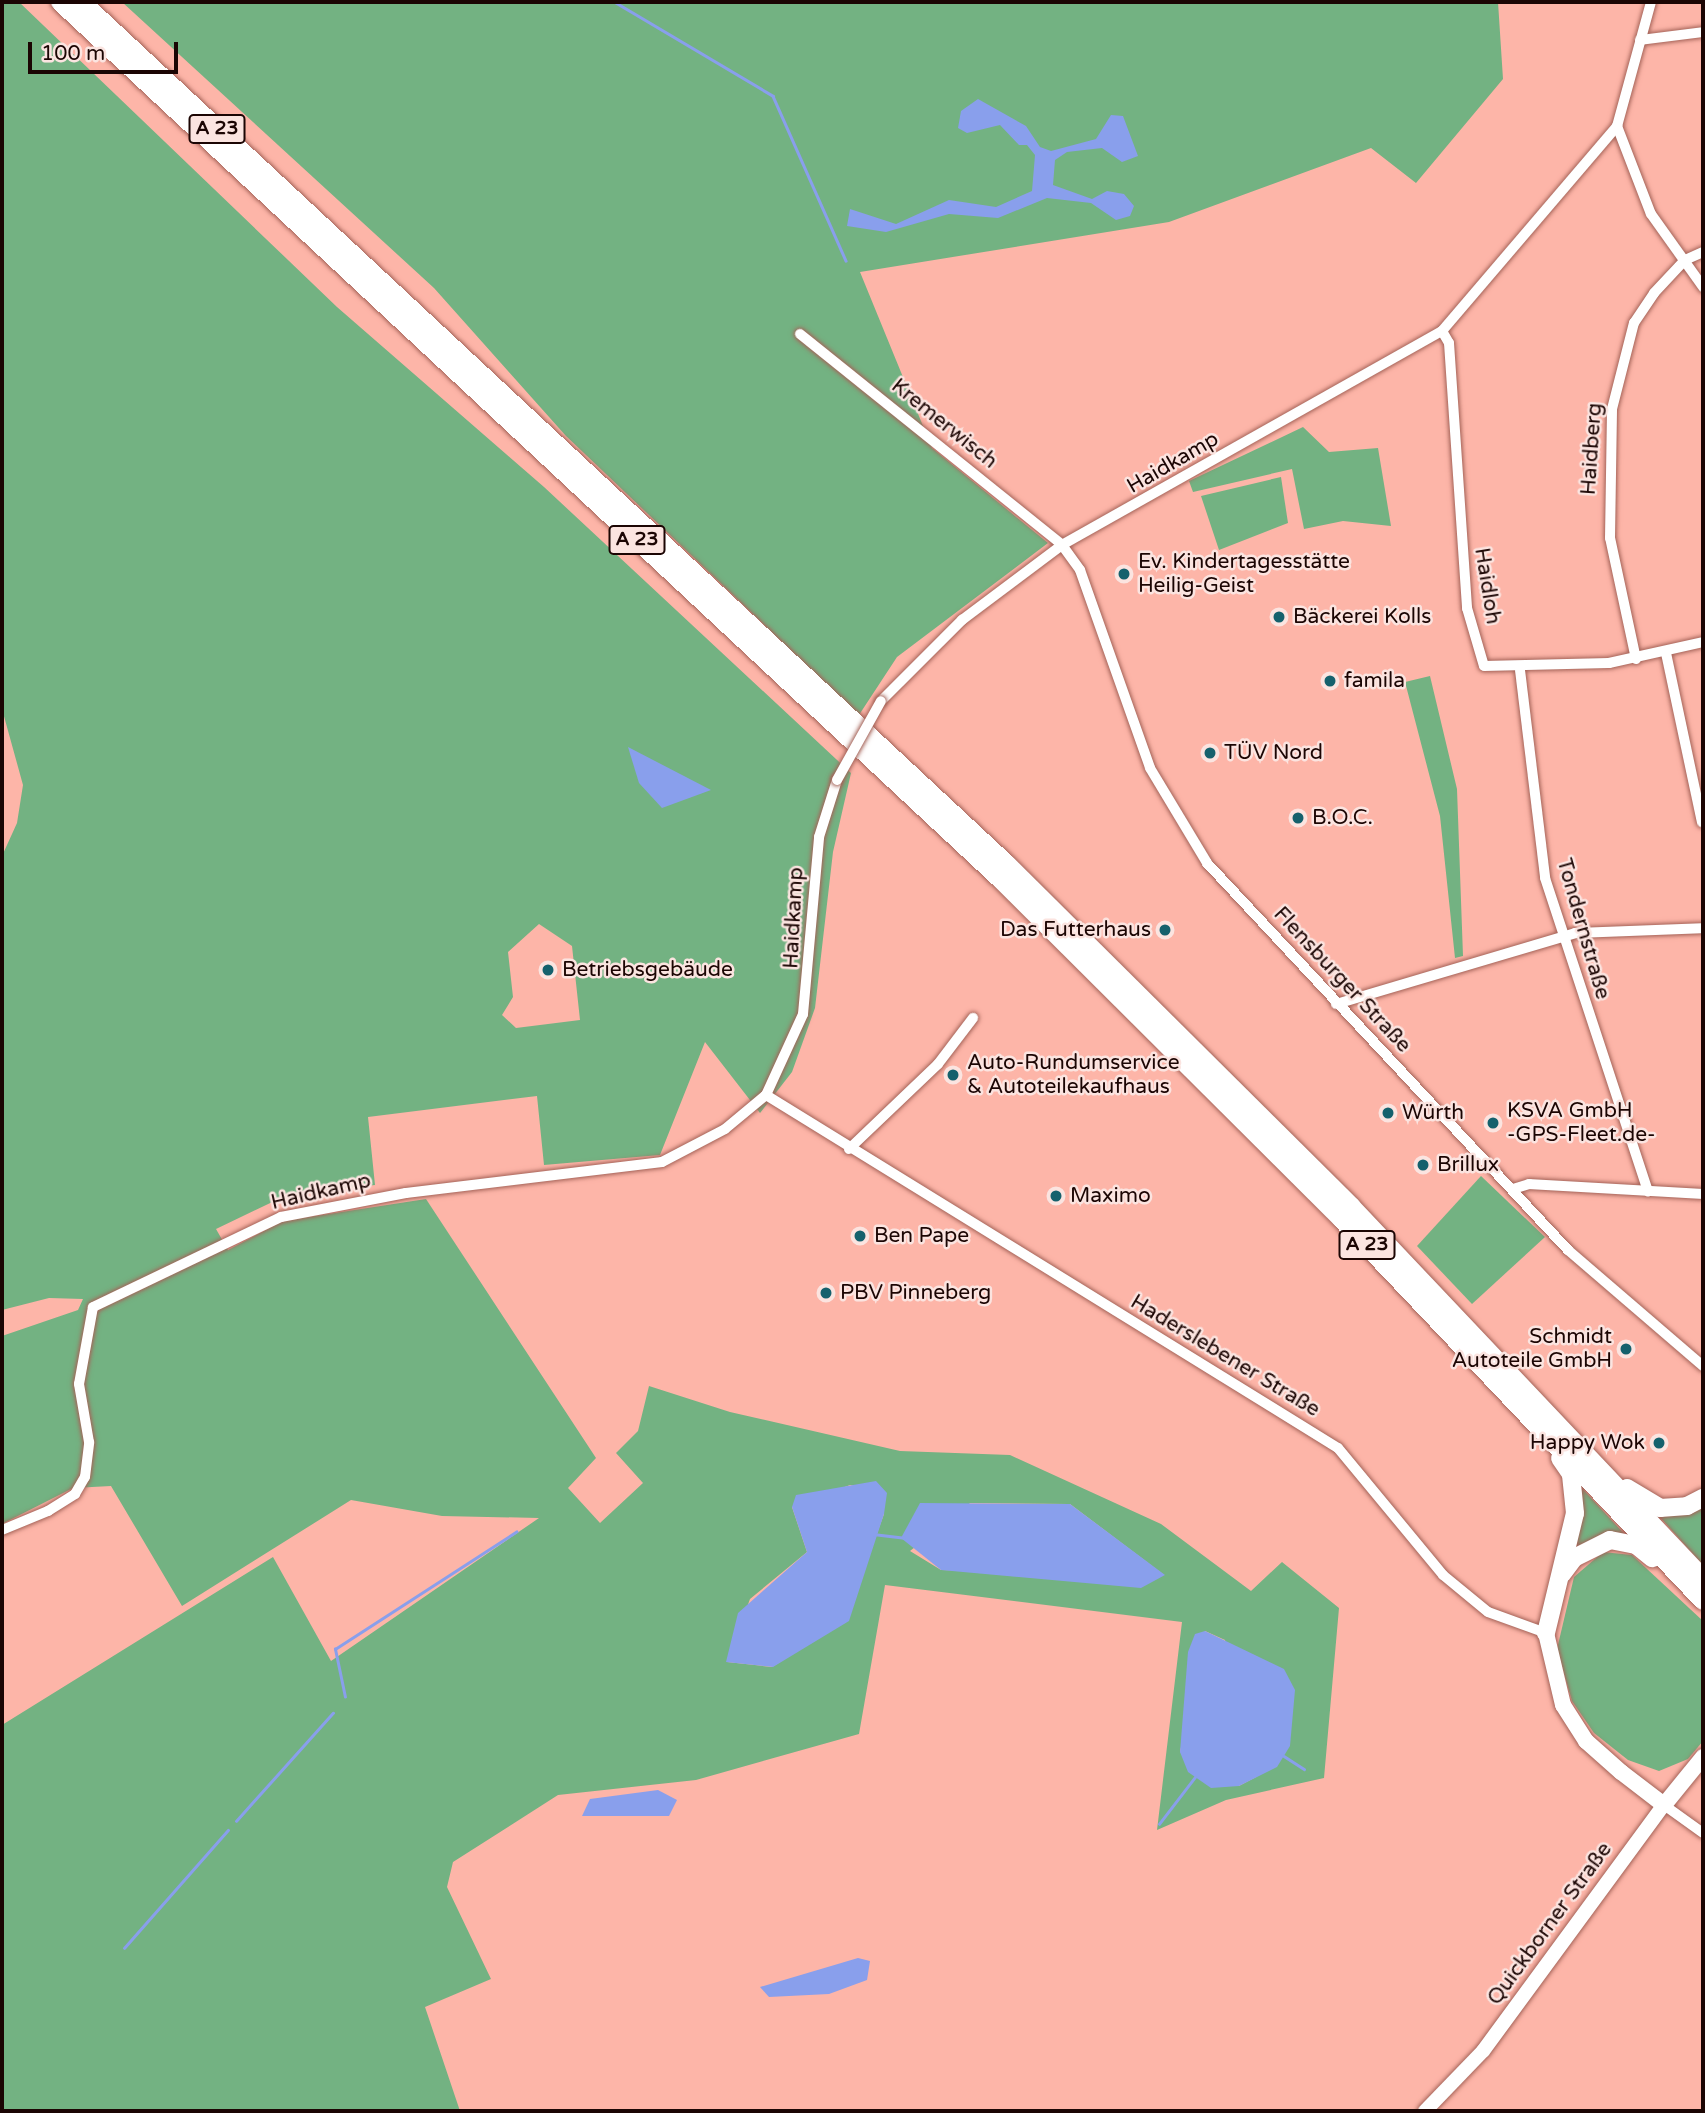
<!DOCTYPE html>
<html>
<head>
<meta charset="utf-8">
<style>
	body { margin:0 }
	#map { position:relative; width:1705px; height:2113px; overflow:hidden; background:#fdb5a8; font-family:"Varela Round",sans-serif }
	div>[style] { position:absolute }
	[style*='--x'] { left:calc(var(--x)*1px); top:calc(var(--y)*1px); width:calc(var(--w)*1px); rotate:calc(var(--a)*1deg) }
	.green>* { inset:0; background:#73b282 }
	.water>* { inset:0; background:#899fec }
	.stream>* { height:2.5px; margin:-1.25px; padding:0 1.25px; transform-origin:1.25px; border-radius:1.25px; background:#899fec }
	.roads { filter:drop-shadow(0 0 2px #a46358) drop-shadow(0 0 2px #a46358) }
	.street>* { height:10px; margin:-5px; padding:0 5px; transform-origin:5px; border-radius:5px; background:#fff }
	.secondary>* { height:14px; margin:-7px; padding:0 7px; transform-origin:7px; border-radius:7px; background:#fff }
	.primary>* { height:16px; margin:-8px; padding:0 8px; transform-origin:8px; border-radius:8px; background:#fff }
	.highway>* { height:18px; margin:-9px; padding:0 9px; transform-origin:9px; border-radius:9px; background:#fff }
	.bridges { filter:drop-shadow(0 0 2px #a46358) drop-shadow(0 0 2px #a46358) }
	.street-bridge>* { height:10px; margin:-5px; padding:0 5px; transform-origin:5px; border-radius:5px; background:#fff }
	.dots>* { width:19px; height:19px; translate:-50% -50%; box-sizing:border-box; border:4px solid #fbe4e0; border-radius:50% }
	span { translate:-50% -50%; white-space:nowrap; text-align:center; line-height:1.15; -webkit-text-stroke:5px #fbe4e0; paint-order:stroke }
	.shield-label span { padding:2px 5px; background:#fbe4e0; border:2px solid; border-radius:5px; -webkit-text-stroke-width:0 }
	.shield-label { font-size:19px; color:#1b0503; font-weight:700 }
	.street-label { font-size:21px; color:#1b0503 }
	.poi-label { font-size:21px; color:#1b0503 }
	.left { translate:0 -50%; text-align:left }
	.right { translate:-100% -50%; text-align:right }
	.frame { position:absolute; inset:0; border:4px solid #1b0503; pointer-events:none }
	.scale { position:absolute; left:28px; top:42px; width:150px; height:32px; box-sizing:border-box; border:4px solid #1b0503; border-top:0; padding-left:9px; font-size:21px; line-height:24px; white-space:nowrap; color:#1b0503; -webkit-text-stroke:5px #fbe4e0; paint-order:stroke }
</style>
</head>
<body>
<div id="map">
	<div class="green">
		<div style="clip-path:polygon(evenodd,2px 2px,19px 2px,337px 307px,544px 487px,851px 773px,833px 852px,815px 1008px,792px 1072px,760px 1113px,705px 1042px,660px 1155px,544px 1165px,537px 1096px,368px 1117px,375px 1185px,287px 1195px,216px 1229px,228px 1250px,283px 1221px,426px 1199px,596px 1458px,568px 1488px,600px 1523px,643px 1483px,616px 1453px,638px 1431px,649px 1386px,730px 1412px,900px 1451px,1010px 1455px,1161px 1524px,1251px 1591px,1282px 1562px,1339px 1608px,1324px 1778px,1226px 1800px,1157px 1830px,1182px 1622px,885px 1585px,859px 1734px,696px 1780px,558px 1795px,453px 1862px,447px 1887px,491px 1979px,425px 2007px,460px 2111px,2px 2111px,2px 1725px,273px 1557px,331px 1661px,539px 1518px,442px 1516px,351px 1500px,182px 1606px,111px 1486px,73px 1488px,2px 1524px,2px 1336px,78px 1310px,83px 1299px,49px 1298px,2px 1310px,2px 856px,17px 823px,23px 785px,2px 709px,2px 2px,539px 924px,572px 946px,580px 1020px,516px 1028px,502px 1015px,513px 997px,508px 952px,539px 924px,2px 2px,850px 1485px,864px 1487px,884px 1514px,862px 1575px,810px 1643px,772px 1667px,727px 1662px,750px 1599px,807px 1552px,792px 1507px,850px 1485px,2px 2px,970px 1503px,1070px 1504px,1164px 1575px,941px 1570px,910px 1551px,970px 1503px,2px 2px,1205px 1631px,1225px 1640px,1256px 1777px,1239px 1786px,1180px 1752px,1205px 1631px)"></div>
		<div style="clip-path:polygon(122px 2px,1498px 2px,1503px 79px,1416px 183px,1371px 148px,1169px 222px,860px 272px,932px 448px,1048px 543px,897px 657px,859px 715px,566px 436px,434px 288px)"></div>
		<div style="clip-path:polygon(1303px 427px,1329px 452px,1378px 448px,1391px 526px,1343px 521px,1304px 529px,1292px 469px,1193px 492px,1189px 481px)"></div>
		<div style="clip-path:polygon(1281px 477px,1288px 523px,1219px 550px,1201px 496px)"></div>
		<div style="clip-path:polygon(1430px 676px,1457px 789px,1463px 956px,1455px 958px,1440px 816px,1405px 682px)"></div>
		<div style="clip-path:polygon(1481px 1176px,1545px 1237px,1472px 1304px,1417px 1246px)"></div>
		<div style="clip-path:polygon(1579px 1485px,1629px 1539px,1576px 1552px)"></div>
		<div style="clip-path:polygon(1703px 1507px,1703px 1565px,1659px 1516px)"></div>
		<div style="clip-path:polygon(1603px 1552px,1632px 1555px,1703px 1621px,1703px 1741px,1688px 1759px,1659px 1771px,1628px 1760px,1594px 1733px,1572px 1701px,1557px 1649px,1574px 1577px)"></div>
	</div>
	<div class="water">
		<div style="clip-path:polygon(978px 99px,1026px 126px,1040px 147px,1051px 151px,1096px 139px,1111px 115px,1123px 116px,1138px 156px,1122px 162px,1102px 148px,1067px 152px,1055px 160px,1053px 185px,1092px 199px,1107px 191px,1124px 194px,1134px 206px,1130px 216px,1116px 220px,1091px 203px,1047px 198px,998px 218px,949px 214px,886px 232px,847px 226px,850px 209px,896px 224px,949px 200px,996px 207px,1032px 191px,1035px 155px,1027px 145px,1019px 145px,1000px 125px,967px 133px,958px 128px,961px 111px)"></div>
		<div style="clip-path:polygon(628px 747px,711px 790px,662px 808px,639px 783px)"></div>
		<div style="clip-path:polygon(876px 1481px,887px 1493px,884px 1514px,849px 1621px,773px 1667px,726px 1662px,738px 1613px,807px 1552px,792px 1507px,796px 1495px)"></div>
		<div style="clip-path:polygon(920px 1503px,1070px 1504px,1165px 1575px,1141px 1588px,941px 1570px,901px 1538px)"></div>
		<div style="clip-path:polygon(1205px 1631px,1284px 1669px,1295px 1690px,1290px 1746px,1277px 1767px,1239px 1786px,1211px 1788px,1188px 1772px,1180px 1752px,1188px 1652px,1195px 1634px)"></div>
		<div style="clip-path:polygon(658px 1790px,677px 1800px,669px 1816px,582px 1816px,590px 1799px)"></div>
		<div style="clip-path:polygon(858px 1958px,870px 1961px,867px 1980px,829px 1994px,769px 1997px,760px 1987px)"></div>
	</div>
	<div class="stream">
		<div style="--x:615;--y:2;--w:184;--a:30.7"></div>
		<div style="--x:773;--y:96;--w:180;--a:66.1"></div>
		<div style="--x:873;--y:1534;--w:31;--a:7"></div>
		<div style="--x:345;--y:1697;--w:49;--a:-101.8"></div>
		<div style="--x:335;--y:1649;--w:216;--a:-32.9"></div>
		<div style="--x:1284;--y:1756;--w:24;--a:33"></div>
		<div style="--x:236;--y:1821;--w:145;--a:-48.1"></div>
		<div style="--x:1159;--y:1824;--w:59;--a:-52.5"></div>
		<div style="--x:124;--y:1948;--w:157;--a:-48.6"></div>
	</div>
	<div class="roads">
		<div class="street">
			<div style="--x:1651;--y:2;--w:129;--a:105.3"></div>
			<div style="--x:1617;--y:126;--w:94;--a:68.9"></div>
			<div style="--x:1651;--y:214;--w:90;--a:54.5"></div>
			<div style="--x:1640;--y:40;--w:64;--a:-7.2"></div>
			<div style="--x:1442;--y:331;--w:14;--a:60"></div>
			<div style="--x:1449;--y:343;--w:266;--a:86.1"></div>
			<div style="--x:1467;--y:608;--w:60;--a:73.7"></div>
			<div style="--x:1484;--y:666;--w:125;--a:-1.4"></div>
			<div style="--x:1609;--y:663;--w:96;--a:-12.6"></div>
			<div style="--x:800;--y:334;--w:336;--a:38.8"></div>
			<div style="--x:1062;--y:545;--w:31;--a:54"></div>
			<div style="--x:1080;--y:570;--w:210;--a:70.5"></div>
			<div style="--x:1150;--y:768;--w:111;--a:59"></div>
			<div style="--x:1207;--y:863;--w:529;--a:46.99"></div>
			<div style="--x:1568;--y:1250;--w:178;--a:40.7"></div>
			<div style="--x:1666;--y:653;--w:173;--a:78"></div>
			<div style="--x:1636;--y:659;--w:124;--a:-102.1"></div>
			<div style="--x:1610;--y:538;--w:129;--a:-89.1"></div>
			<div style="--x:1612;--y:409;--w:89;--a:-75.7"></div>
			<div style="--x:1634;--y:323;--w:36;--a:-56"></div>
			<div style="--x:1654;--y:293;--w:45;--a:-46.8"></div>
			<div style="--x:1685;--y:260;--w:20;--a:-24"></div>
			<div style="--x:1520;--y:670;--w:209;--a:83.1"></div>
			<div style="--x:1545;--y:878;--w:330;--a:71.8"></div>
			<div style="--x:881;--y:701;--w:115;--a:-45"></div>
			<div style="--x:962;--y:620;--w:125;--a:-36.9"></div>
			<div style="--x:1062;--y:545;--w:436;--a:-29.4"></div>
			<div style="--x:1442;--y:331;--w:270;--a:-49.5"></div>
			<div style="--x:1336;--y:1004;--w:249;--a:-16.5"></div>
			<div style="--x:1575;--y:933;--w:128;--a:-2.2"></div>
			<div style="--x:766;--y:1095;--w:672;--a:31.68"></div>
			<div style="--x:1338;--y:1448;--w:165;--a:50.4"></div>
			<div style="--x:1443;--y:1575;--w:58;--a:39.4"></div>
			<div style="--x:1488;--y:1612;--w:62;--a:19.9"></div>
			<div style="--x:849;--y:1149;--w:123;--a:-43.7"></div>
			<div style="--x:938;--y:1064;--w:58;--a:-52.7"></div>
			<div style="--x:1513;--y:1189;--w:17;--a:-17"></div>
			<div style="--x:1529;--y:1184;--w:174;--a:3.3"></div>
			<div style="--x:2;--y:1530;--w:50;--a:-22.4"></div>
			<div style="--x:48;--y:1511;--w:32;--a:-32"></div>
			<div style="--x:75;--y:1494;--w:20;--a:-60"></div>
			<div style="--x:85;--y:1477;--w:35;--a:-83"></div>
			<div style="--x:89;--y:1442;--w:59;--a:-99.8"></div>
			<div style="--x:79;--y:1384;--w:78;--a:-79.7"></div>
			<div style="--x:93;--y:1307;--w:208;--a:-25.6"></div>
			<div style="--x:281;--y:1217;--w:127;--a:-10.9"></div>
			<div style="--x:406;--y:1193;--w:258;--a:-6.9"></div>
			<div style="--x:662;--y:1162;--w:71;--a:-27.6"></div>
			<div style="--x:725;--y:1129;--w:53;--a:-39.7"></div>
			<div style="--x:766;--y:1095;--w:89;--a:-65.4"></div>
			<div style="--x:803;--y:1014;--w:178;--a:-84.8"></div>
			<div style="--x:819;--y:837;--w:60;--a:-72.5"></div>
			<div style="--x:1664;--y:1805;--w:48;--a:35.7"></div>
		</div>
		<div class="secondary">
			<div style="--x:1425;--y:2111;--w:83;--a:-46"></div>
			<div style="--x:1483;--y:2051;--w:305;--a:-53.7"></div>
		</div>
		<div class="primary">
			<div style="--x:1546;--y:1633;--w:74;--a:76.7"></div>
			<div style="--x:1563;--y:1705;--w:43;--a:57.4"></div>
			<div style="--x:1586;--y:1741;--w:47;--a:41.5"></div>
			<div style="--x:1621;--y:1772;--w:54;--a:37.5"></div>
			<div style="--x:1664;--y:1805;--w:62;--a:-50.9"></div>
		</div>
		<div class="highway">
			<div style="--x:60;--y:2;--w:1287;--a:43.02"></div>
			<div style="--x:1001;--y:880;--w:480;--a:44.9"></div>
			<div style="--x:1341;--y:1219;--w:526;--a:46.54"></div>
			<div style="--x:82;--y:2;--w:1266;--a:42.98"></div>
			<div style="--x:1008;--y:865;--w:484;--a:44.8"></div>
			<div style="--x:1351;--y:1206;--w:512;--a:46.58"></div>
			<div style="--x:1627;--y:1488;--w:39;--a:31"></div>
			<div style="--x:1660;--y:1508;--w:27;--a:-4"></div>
			<div style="--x:1687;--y:1506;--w:18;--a:-27"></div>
			<div style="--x:1562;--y:1574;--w:20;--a:-53"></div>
			<div style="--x:1574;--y:1558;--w:40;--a:-26.6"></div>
			<div style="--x:1610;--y:1540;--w:26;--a:11"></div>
			<div style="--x:1636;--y:1545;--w:21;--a:39"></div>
			<div style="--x:1546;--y:1633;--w:123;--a:-76.4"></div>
			<div style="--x:1575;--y:1513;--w:39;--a:-96"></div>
			<div style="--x:1571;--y:1474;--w:19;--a:-125"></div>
		</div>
	</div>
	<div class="bridges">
		<div class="street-bridge">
			<div style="--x:837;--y:780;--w:90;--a:-60.9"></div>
		</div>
	</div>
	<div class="dots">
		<div style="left:1124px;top:574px;background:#15616d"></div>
		<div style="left:1279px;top:617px;background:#15616d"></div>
		<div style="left:1330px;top:681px;background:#15616d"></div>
		<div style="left:1210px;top:753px;background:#15616d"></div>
		<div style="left:1298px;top:818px;background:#15616d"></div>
		<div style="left:1165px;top:930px;background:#15616d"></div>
		<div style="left:548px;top:970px;background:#15616d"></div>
		<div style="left:953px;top:1075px;background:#15616d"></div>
		<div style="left:1388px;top:1113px;background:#15616d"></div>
		<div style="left:1493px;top:1123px;background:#15616d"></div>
		<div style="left:1423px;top:1165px;background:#15616d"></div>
		<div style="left:1056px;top:1196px;background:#15616d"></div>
		<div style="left:860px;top:1236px;background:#15616d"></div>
		<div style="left:826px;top:1293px;background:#15616d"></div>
		<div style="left:1626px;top:1349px;background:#15616d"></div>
		<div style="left:1659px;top:1443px;background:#15616d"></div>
	</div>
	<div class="shield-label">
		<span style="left:217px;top:129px">A 23</span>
		<span style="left:637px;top:540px">A 23</span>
		<span style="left:1367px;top:1245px">A 23</span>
	</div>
	<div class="street-label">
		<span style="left:944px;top:424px;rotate:39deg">Kremerwisch</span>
		<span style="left:1592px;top:449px;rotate:-86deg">Haidberg</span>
		<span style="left:1173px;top:463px;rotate:-30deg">Haidkamp</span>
		<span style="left:1487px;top:586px;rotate:81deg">Haidloh</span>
		<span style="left:794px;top:918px;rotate:-87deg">Haidkamp</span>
		<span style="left:1583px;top:929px;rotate:74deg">Tondernstraße</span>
		<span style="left:1342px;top:980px;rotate:47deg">Flensburger Straße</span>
		<span style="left:321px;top:1192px;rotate:-13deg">Haidkamp</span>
		<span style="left:1225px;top:1356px;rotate:31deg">Haderslebener Straße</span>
		<span style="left:1550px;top:1924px;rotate:-54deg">Quickborner Straße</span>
	</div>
	<div class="poi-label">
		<span class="left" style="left:1138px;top:574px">Ev. Kindertagesstätte<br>Heilig-Geist</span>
		<span class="left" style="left:1293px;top:617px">Bäckerei Kolls</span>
		<span class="left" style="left:1344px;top:681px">famila</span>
		<span class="left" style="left:1224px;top:753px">TÜV Nord</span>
		<span class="left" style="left:1312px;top:818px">B.O.C.</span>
		<span class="right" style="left:1151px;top:930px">Das Futterhaus</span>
		<span class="left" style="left:562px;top:970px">Betriebsgebäude</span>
		<span class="left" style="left:967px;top:1075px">Auto-Rundumservice<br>&amp; Autoteilekaufhaus</span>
		<span class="left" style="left:1507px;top:1123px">KSVA GmbH<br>-GPS-Fleet.de-</span>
		<span class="left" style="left:1402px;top:1113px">Würth</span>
		<span class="left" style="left:1437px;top:1165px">Brillux</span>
		<span class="left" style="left:1070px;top:1196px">Maximo</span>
		<span class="left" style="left:874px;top:1236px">Ben Pape</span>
		<span class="left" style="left:840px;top:1293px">PBV Pinneberg</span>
		<span class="right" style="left:1612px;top:1349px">Schmidt<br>Autoteile GmbH</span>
		<span class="right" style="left:1645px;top:1443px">Happy Wok</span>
	</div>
	<div class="frame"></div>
	<div class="scale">100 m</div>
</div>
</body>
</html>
